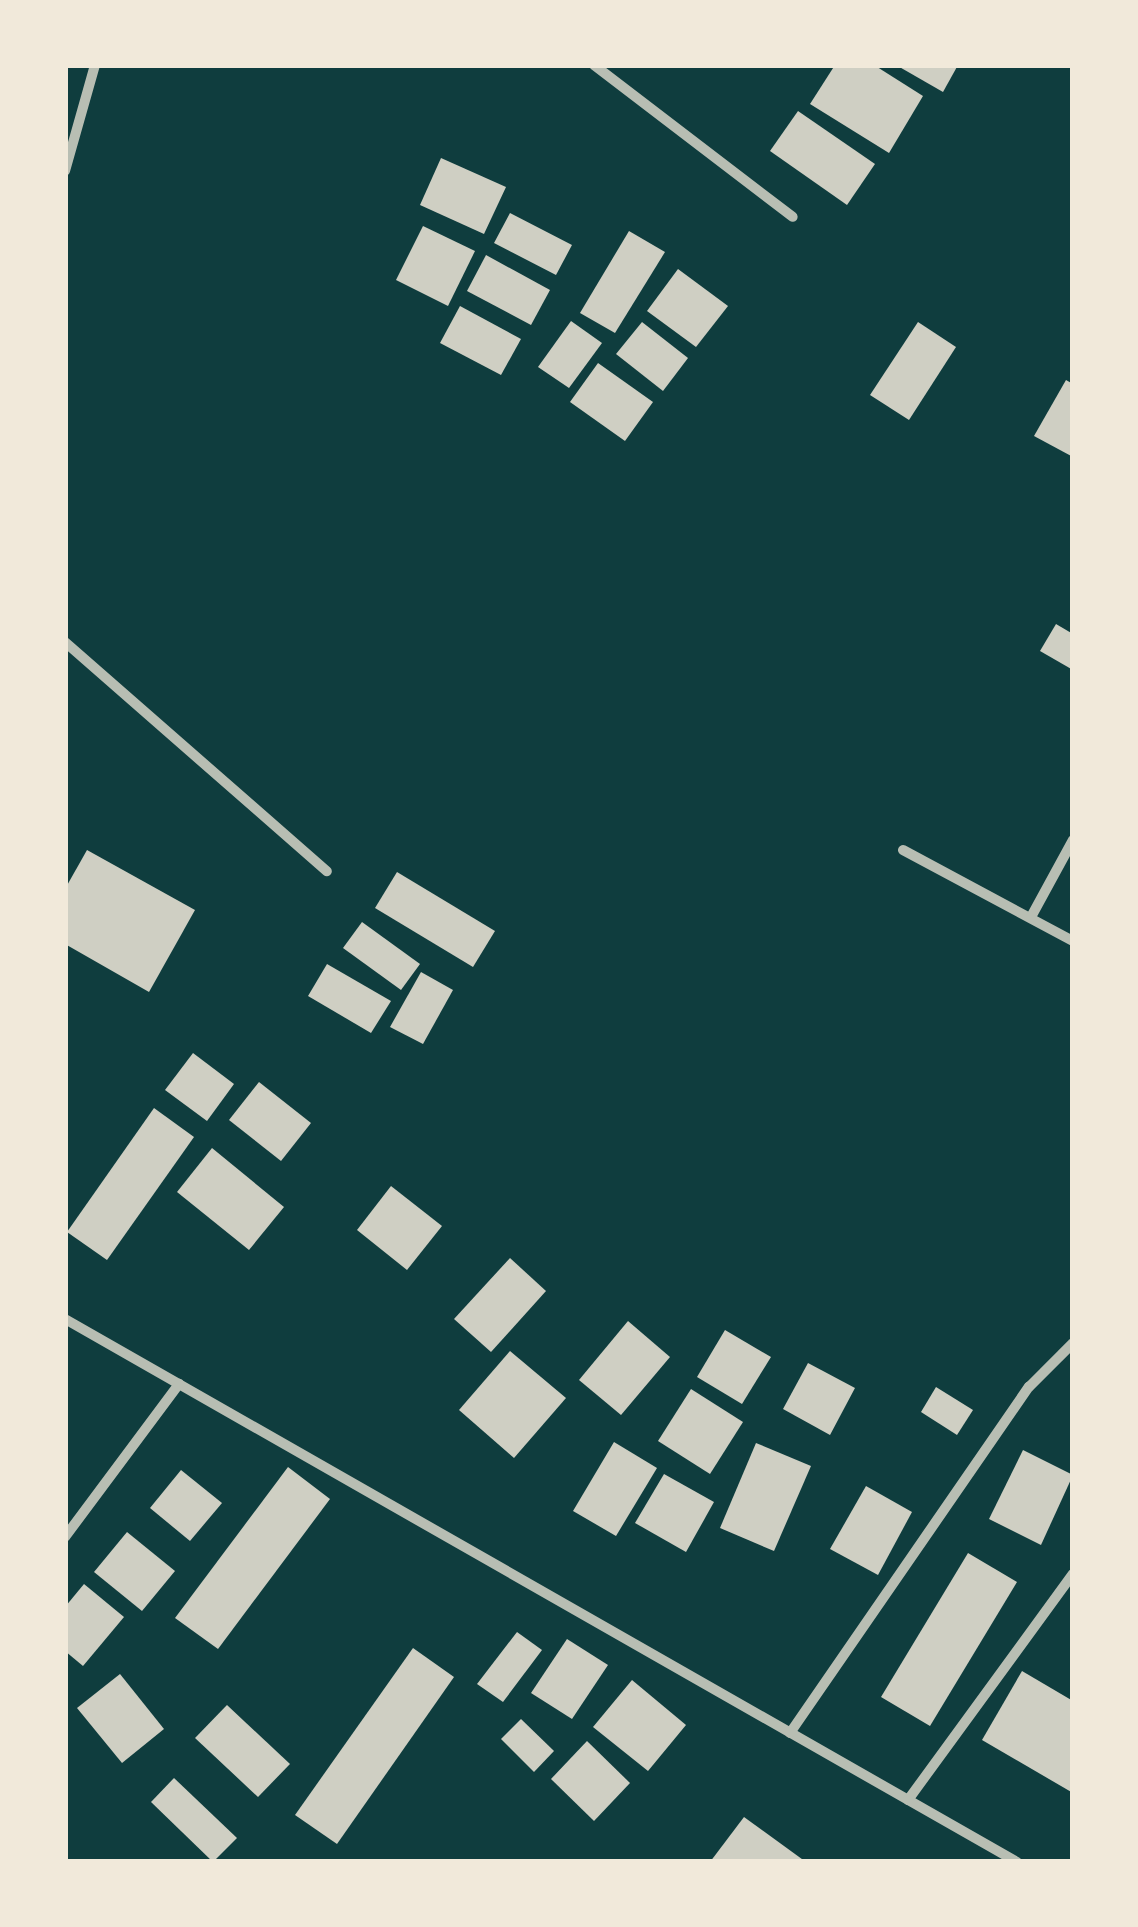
<!DOCTYPE html>
<html>
<head>
<meta charset="utf-8">
<style>
	body { margin:0 }
	#map { position:relative; width:1138px; height:1927px; overflow:hidden; background:#0f3d3e; font-family:"Varela Round",sans-serif }
	div>[style] { position:absolute }
	[style*='--x'] { left:calc(var(--x)*1px); top:calc(var(--y)*1px); width:calc(var(--w)*1px); rotate:calc(var(--a)*1deg) }
	.building>* { inset:0; background:#cfcfc3 }
	.minor>* { height:10px; margin:-5px; padding:0 5px; transform-origin:5px; border-radius:5px; background:#b8beb3 }
	span { translate:-50% -50%; white-space:nowrap; text-align:center; line-height:1.15; -webkit-text-stroke:8px #f1e9da; paint-order:stroke }
	.frame { position:absolute; inset:0; border:68px solid #f1e9da; pointer-events:none }
</style>
</head>
<body>
<div id="map">
	<div class="building">
		<div style="clip-path:polygon(835px 65px,874px 65px,923px 96px,889px 153px,810px 104px)"></div>
		<div style="clip-path:polygon(896px 65px,958px 65px,943px 92px)"></div>
		<div style="clip-path:polygon(798px 111px,875px 164px,847px 205px,770px 151px)"></div>
		<div style="clip-path:polygon(441px 158px,506px 187px,484px 234px,420px 205px)"></div>
		<div style="clip-path:polygon(510px 213px,572px 245px,556px 275px,494px 243px)"></div>
		<div style="clip-path:polygon(423px 226px,475px 251px,448px 306px,396px 280px)"></div>
		<div style="clip-path:polygon(629px 231px,665px 252px,615px 333px,580px 313px)"></div>
		<div style="clip-path:polygon(486px 255px,550px 290px,531px 325px,467px 291px)"></div>
		<div style="clip-path:polygon(678px 269px,728px 306px,696px 347px,647px 311px)"></div>
		<div style="clip-path:polygon(460px 306px,521px 339px,501px 375px,440px 343px)"></div>
		<div style="clip-path:polygon(571px 321px,602px 343px,569px 388px,538px 367px)"></div>
		<div style="clip-path:polygon(642px 322px,688px 358px,663px 391px,616px 354px)"></div>
		<div style="clip-path:polygon(918px 322px,956px 347px,909px 420px,870px 395px)"></div>
		<div style="clip-path:polygon(598px 363px,653px 402px,625px 441px,570px 402px)"></div>
		<div style="clip-path:polygon(1066px 380px,1073px 384px,1073px 457px,1034px 436px)"></div>
		<div style="clip-path:polygon(1056px 624px,1073px 634px,1073px 670px,1040px 651px)"></div>
		<div style="clip-path:polygon(87px 850px,195px 910px,149px 992px,65px 944px,65px 889px)"></div>
		<div style="clip-path:polygon(397px 872px,495px 931px,473px 967px,375px 908px)"></div>
		<div style="clip-path:polygon(362px 922px,420px 964px,401px 990px,343px 948px)"></div>
		<div style="clip-path:polygon(327px 964px,391px 1001px,371px 1033px,308px 996px)"></div>
		<div style="clip-path:polygon(421px 972px,453px 990px,423px 1044px,390px 1027px)"></div>
		<div style="clip-path:polygon(193px 1053px,234px 1084px,207px 1121px,165px 1090px)"></div>
		<div style="clip-path:polygon(259px 1082px,311px 1123px,281px 1161px,229px 1120px)"></div>
		<div style="clip-path:polygon(154px 1108px,194px 1137px,107px 1260px,67px 1232px)"></div>
		<div style="clip-path:polygon(212px 1148px,284px 1207px,249px 1250px,177px 1192px)"></div>
		<div style="clip-path:polygon(391px 1186px,442px 1226px,407px 1270px,357px 1230px)"></div>
		<div style="clip-path:polygon(510px 1258px,546px 1291px,491px 1352px,454px 1319px)"></div>
		<div style="clip-path:polygon(628px 1321px,670px 1357px,621px 1415px,579px 1380px)"></div>
		<div style="clip-path:polygon(725px 1330px,771px 1357px,742px 1404px,697px 1377px)"></div>
		<div style="clip-path:polygon(510px 1351px,566px 1398px,514px 1458px,459px 1410px)"></div>
		<div style="clip-path:polygon(808px 1363px,855px 1388px,830px 1435px,783px 1409px)"></div>
		<div style="clip-path:polygon(936px 1387px,973px 1410px,957px 1435px,921px 1412px)"></div>
		<div style="clip-path:polygon(691px 1389px,743px 1422px,710px 1474px,658px 1441px)"></div>
		<div style="clip-path:polygon(614px 1442px,657px 1468px,616px 1536px,573px 1511px)"></div>
		<div style="clip-path:polygon(756px 1443px,811px 1466px,774px 1551px,720px 1528px)"></div>
		<div style="clip-path:polygon(1023px 1450px,1073px 1475px,1041px 1545px,989px 1519px)"></div>
		<div style="clip-path:polygon(288px 1467px,330px 1499px,218px 1649px,175px 1618px)"></div>
		<div style="clip-path:polygon(181px 1470px,222px 1503px,190px 1541px,150px 1508px)"></div>
		<div style="clip-path:polygon(664px 1474px,714px 1502px,686px 1552px,635px 1523px)"></div>
		<div style="clip-path:polygon(866px 1486px,912px 1512px,878px 1575px,830px 1549px)"></div>
		<div style="clip-path:polygon(127px 1532px,175px 1571px,142px 1611px,94px 1572px)"></div>
		<div style="clip-path:polygon(968px 1553px,1017px 1582px,930px 1726px,881px 1697px)"></div>
		<div style="clip-path:polygon(84px 1584px,124px 1617px,83px 1666px,65px 1651px,65px 1607px)"></div>
		<div style="clip-path:polygon(517px 1632px,542px 1650px,503px 1702px,477px 1684px)"></div>
		<div style="clip-path:polygon(567px 1639px,608px 1665px,572px 1719px,531px 1693px)"></div>
		<div style="clip-path:polygon(413px 1648px,454px 1677px,337px 1844px,295px 1815px)"></div>
		<div style="clip-path:polygon(1022px 1671px,1073px 1701px,1073px 1793px,982px 1740px)"></div>
		<div style="clip-path:polygon(120px 1674px,164px 1729px,122px 1763px,77px 1708px)"></div>
		<div style="clip-path:polygon(632px 1680px,686px 1725px,648px 1771px,593px 1727px)"></div>
		<div style="clip-path:polygon(227px 1705px,290px 1764px,258px 1797px,195px 1738px)"></div>
		<div style="clip-path:polygon(521px 1719px,554px 1751px,534px 1772px,501px 1739px)"></div>
		<div style="clip-path:polygon(587px 1741px,630px 1783px,594px 1821px,551px 1779px)"></div>
		<div style="clip-path:polygon(174px 1778px,237px 1838px,213px 1862px,151px 1802px)"></div>
		<div style="clip-path:polygon(744px 1817px,806px 1862px,710px 1862px)"></div>
	</div>
	<div class="minor">
		<div style="--x:594;--y:65;--w:250;--a:37.4"></div>
		<div style="--x:65;--y:171;--w:110;--a:-74.2"></div>
		<div style="--x:65;--y:642;--w:348;--a:41.2"></div>
		<div style="--x:903;--y:850;--w:193;--a:28.2"></div>
		<div style="--x:1031;--y:917;--w:88;--a:-61.4"></div>
		<div style="--x:65;--y:1319;--w:1096;--a:29.7"></div>
		<div style="--x:65;--y:1537;--w:191;--a:-53.3"></div>
		<div style="--x:790;--y:1733;--w:421;--a:-55.4"></div>
		<div style="--x:1029;--y:1387;--w:62;--a:-45"></div>
		<div style="--x:908;--y:1800;--w:280;--a:-53.9"></div>
	</div>
	<div class="frame"></div>
</div>
</body>
</html>
